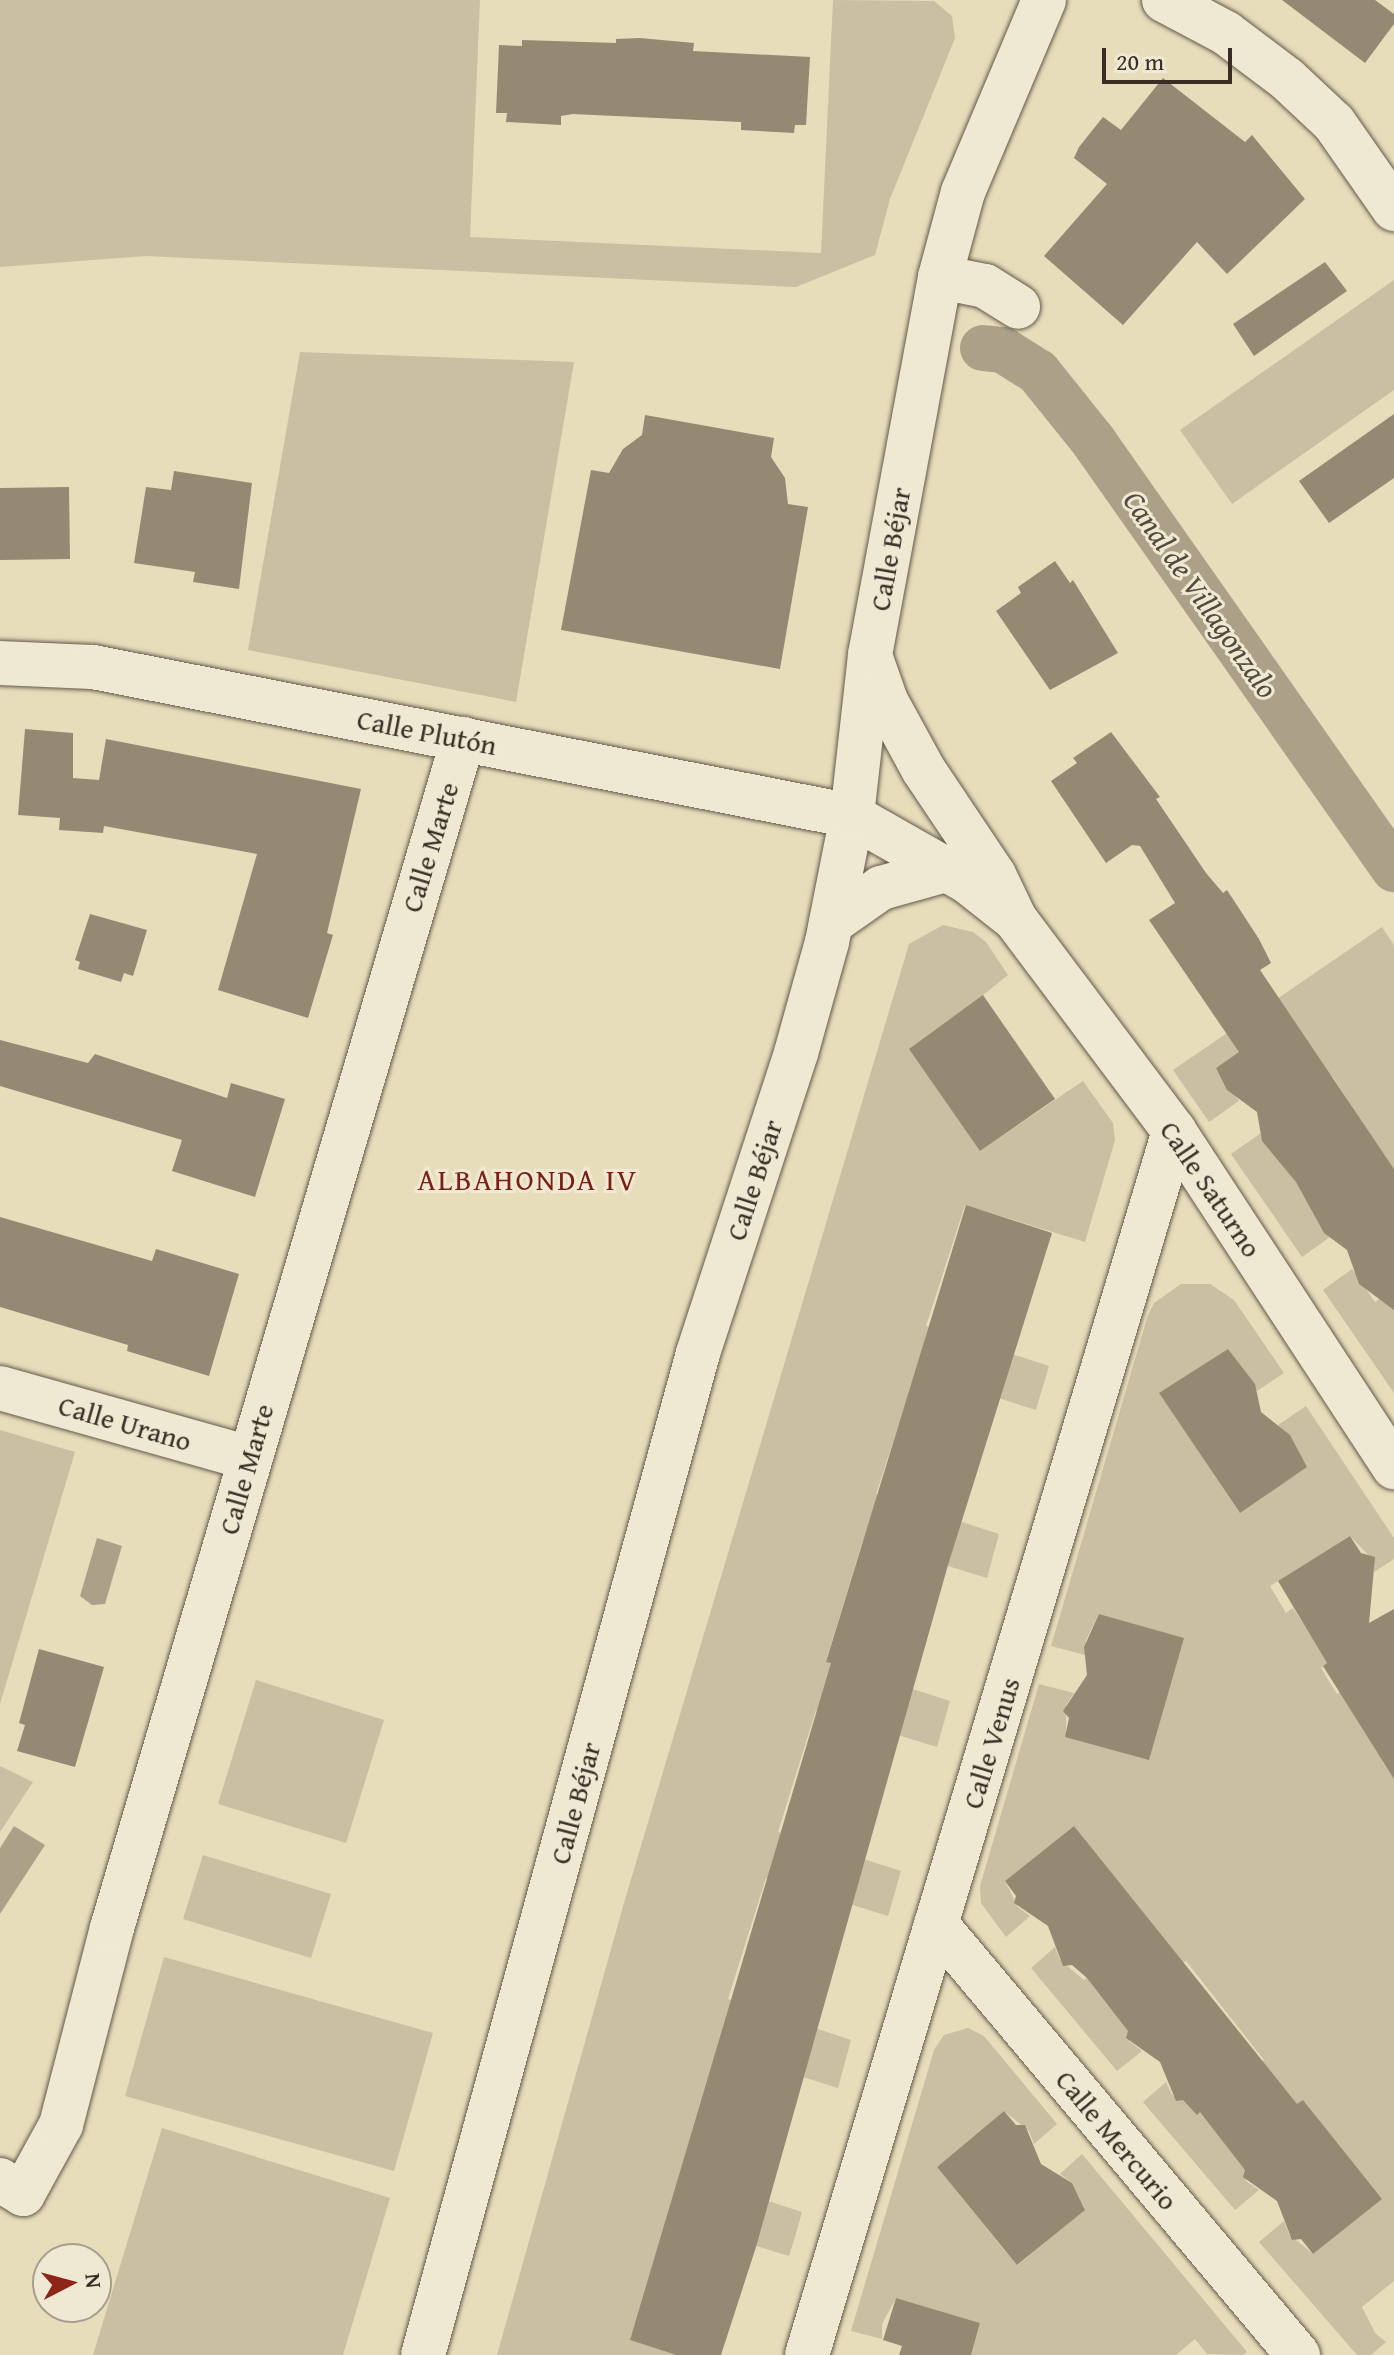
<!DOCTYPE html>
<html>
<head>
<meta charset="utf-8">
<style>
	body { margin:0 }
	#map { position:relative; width:1394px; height:2355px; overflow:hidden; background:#e7ddbb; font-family:"Gentium Book Plus",serif }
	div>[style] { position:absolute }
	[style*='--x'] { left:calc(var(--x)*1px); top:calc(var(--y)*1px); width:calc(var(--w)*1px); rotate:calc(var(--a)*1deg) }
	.green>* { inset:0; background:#cabfa2 }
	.water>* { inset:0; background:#aca188 }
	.canal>* { height:46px; margin:-23px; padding:0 23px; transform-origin:23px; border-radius:23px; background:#aca188 }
	.building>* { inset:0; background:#948973 }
	.roads { filter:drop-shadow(0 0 2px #65594a) drop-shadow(0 0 2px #65594a) }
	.minor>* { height:44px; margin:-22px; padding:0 22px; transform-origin:22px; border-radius:22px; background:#efe9d3 }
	span { translate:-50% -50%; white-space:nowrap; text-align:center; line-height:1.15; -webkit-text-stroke:6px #efe9d3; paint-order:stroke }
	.street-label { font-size:28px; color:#3a2d25 }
	.water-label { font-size:30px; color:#564a3e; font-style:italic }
	.neighbourhood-label { font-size:30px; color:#7a1f14; letter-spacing:2px }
	.north { position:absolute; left:32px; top:2243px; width:80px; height:80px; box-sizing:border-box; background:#efe9d3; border:2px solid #a79e8d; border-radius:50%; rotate:84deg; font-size:22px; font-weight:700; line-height:32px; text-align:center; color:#3a2d25 }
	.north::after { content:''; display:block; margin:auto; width:28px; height:36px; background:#8f2418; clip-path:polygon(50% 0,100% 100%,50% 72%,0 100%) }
	.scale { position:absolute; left:1102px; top:48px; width:130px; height:36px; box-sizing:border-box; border:4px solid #3a2d25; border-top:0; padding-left:10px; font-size:24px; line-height:28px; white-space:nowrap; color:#3a2d25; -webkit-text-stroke:6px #efe9d3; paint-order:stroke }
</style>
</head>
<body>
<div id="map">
	<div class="green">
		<div style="clip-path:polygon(0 0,480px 0,470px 237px,821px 253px,833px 0,934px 1px,952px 16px,955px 38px,890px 199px,875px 255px,796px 287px,146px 256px,0 267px)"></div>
		<div style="clip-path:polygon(1394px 280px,1394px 390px,1232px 504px,1180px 430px)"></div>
		<div style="clip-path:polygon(300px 352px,574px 362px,516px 702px,248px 650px)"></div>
		<div style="clip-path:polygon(943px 925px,973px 932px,986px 942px,1008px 975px,983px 995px,980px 1151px,1083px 1081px,1113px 1123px,1115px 1140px,1085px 1242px,965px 1205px,926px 1326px,1049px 1366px,1036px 1410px,916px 1372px,876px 1494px,999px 1534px,987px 1578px,863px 1540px,826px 1661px,950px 1701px,937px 1747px,816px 1710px,778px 1832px,901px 1871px,888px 1916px,766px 1878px,728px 1999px,851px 2040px,838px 2088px,718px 2050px,680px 2172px,802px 2212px,795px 2237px,789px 2256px,669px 2219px,630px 2340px,676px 2355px,497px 2355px,624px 1903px,909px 944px)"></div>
		<div style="clip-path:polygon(1382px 927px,1394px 945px,1394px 1169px,1383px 1153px,1316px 1217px,1330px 1237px,1302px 1257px,1231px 1154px,1261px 1133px,1275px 1153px,1357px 1115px,1333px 1077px,1327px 1080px,1291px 1017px,1216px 1068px,1239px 1101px,1209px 1122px,1173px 1070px)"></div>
		<div style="clip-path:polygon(1352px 1269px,1375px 1302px,1394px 1289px,1394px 1393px,1323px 1290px)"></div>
		<div style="clip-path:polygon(1181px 1284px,1210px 1284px,1234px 1300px,1284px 1373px,1257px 1391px,1228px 1349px,1160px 1394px,1239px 1512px,1307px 1467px,1278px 1425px,1306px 1406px,1394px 1538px,1394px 1559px,1374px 1572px,1372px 1559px,1350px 1536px,1270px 1586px,1286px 1613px,1293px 1608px,1311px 1636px,1327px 1663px,1321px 1668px,1337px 1694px,1394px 1659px,1383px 1763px,1394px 1769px,1394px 2281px,1362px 2307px,1375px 2333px,1386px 2342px,1371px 2355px,1357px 2355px,1259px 2242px,1284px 2221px,1289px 2234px,1313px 2254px,1381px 2199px,1303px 2100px,1287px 2112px,1245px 2170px,1246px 2181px,1259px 2190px,1235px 2210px,1143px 2102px,1166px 2082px,1172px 2095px,1184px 2100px,1264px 2060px,1186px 1961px,1170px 1972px,1128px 2031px,1129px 2041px,1142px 2051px,1117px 2071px,1031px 1968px,1055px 1947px,1060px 1960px,1084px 1980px,1137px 1937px,1100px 1860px,1074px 1826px,1005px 1881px,1018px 1907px,1030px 1916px,1006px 1937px,981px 1903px,980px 1886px,1039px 1684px,1074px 1693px,1066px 1705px,1066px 1737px,1149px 1759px,1183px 1638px,1099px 1614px,1086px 1640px,1085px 1655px,1051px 1646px,1148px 1315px,1154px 1303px)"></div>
		<div style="clip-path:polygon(0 1430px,75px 1452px,0 1704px)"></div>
		<div style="clip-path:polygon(256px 1680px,384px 1720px,346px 1843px,218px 1804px)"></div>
		<div style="clip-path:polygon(0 1766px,33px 1782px,0 1832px)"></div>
		<div style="clip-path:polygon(203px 1855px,331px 1894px,311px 1958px,183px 1919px)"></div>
		<div style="clip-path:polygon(164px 1957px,433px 2033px,394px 2171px,125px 2096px)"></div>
		<div style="clip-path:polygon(968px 2028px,984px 2036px,1057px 2124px,1034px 2144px,1029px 2131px,1004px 2111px,937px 2167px,1005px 2251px,1018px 2265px,1085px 2209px,1072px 2183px,1060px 2174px,1082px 2154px,1247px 2352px,1243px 2355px,1207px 2354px,1195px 2339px,1176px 2355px,971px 2355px,980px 2323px,896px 2298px,882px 2324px,882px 2339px,851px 2331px,934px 2050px,944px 2035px)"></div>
		<div style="clip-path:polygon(162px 2128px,390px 2198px,343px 2355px,93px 2355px)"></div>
	</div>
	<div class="water">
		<div style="clip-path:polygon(97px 1538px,122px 1546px,105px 1604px,92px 1605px,80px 1596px)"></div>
		<div style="clip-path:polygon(14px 1826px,45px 1845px,0 1914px,0 1848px)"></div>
	</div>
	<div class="canal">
		<div style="--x:983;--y:348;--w:20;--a:6"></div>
		<div style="--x:1003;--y:350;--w:41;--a:32.2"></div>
		<div style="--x:1038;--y:372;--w:90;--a:51.3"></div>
		<div style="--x:1094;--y:442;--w:522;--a:54.91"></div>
	</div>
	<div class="building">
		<div style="clip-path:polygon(1282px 0,1375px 0,1394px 14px,1394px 24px,1365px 63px)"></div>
		<div style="clip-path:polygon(640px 38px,694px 43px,693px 51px,810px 57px,806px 125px,795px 125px,794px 133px,741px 130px,741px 122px,573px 114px,561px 116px,561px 125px,506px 122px,507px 113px,496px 113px,499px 45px,522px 46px,522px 40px,616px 43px,616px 39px)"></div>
		<div style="clip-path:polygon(1163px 78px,1245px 142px,1252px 135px,1305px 199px,1227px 274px,1197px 242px,1123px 325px,1044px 256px,1107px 184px,1074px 158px,1079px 147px,1103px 117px,1121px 130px)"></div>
		<div style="clip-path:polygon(1325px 262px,1347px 291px,1254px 356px,1233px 324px)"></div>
		<div style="clip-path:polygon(1394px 414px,1394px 478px,1329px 523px,1299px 481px)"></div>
		<div style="clip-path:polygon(645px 415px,774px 438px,771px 457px,785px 478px,788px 504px,808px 507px,780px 669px,561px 630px,591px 470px,609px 473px,623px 449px,642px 435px)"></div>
		<div style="clip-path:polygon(174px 471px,252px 483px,239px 589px,193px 582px,195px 572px,134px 563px,146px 487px,171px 490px)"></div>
		<div style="clip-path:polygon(69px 487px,70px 559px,0 560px,0 488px)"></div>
		<div style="clip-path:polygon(1055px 561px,1070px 583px,1073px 580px,1118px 653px,1050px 690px,996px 611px,1021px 593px,1018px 587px)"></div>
		<div style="clip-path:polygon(25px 729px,73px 733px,73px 778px,99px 780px,106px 739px,361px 789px,327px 933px,333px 935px,308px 1018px,218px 990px,257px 854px,104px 826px,103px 833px,59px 830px,60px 818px,18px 815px)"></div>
		<div style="clip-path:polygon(1111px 732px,1160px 797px,1156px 799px,1206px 873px,1223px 893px,1227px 890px,1259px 939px,1271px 963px,1260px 970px,1394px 1169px,1394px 1310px,1359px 1284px,1347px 1250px,1324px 1233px,1296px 1182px,1262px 1141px,1257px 1112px,1227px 1090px,1216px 1068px,1239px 1052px,1149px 920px,1175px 903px,1140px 846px,1132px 845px,1106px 863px,1051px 781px,1077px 763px,1073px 758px)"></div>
		<div style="clip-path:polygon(90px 914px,147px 930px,133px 976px,124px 973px,121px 982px,78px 969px,80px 962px,75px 960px)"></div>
		<div style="clip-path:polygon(983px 995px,1055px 1099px,980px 1151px,909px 1049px)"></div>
		<div style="clip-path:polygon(0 1040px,88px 1063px,95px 1054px,227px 1098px,231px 1083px,285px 1099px,255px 1197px,172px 1171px,182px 1140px,0 1086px)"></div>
		<div style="clip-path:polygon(966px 1205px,1052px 1233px,948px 1565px,756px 2247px,721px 2355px,676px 2355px,630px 2340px,831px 1663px,826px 1662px)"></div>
		<div style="clip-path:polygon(0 1217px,152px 1261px,156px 1249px,239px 1274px,209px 1376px,127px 1351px,128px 1345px,0 1307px)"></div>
		<div style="clip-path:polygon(1228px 1349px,1255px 1384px,1261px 1412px,1290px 1435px,1307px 1467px,1240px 1513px,1159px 1393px)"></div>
		<div style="clip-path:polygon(1350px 1536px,1361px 1553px,1375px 1557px,1369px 1623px,1394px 1609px,1394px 1779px,1323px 1666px,1327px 1663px,1278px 1581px)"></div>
		<div style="clip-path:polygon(1099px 1614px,1184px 1638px,1149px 1760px,1065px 1737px,1069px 1718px,1063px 1711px,1087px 1675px,1084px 1647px)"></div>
		<div style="clip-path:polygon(39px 1649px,104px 1667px,75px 1767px,17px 1751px,25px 1725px,19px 1723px)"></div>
		<div style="clip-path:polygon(1074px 1826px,1297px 2104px,1303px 2100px,1382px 2199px,1313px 2254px,1301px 2239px,1292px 2240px,1277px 2201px,1243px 2177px,1245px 2170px,1200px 2112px,1197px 2115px,1183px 2100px,1176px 2101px,1160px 2062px,1126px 2038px,1128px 2031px,1087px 1978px,1072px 1965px,1063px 1966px,1048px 1926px,1014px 1903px,1016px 1896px,1005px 1881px)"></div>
		<div style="clip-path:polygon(1004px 2111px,1016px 2125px,1025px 2125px,1041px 2164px,1072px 2183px,1085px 2210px,1017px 2265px,937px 2167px)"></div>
		<div style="clip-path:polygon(896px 2298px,980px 2323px,971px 2355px,899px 2355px,902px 2346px,883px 2340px)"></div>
	</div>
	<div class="roads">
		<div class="minor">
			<div style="--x:1164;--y:0;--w:70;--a:28"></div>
			<div style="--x:1226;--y:33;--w:76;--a:37"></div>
			<div style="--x:1287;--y:79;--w:64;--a:43.1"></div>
			<div style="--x:1334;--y:123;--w:105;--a:55.1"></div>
			<div style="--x:940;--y:277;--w:46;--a:11.3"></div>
			<div style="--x:985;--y:286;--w:39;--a:32"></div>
			<div style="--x:872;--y:661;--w:42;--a:70.7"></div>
			<div style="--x:886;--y:701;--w:77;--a:61.4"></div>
			<div style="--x:923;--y:769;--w:128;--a:56.2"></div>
			<div style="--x:994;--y:875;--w:49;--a:64.5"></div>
			<div style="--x:1015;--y:919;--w:265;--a:53.1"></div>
			<div style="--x:1174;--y:1131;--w:402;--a:56.8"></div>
			<div style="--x:0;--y:663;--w:93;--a:2.5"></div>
			<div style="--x:93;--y:667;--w:773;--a:11.11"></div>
			<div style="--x:852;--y:816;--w:133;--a:29.6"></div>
			<div style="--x:968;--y:882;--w:60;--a:38.2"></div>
			<div style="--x:831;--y:923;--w:61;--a:-35"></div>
			<div style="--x:881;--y:888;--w:67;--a:-15.5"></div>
			<div style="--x:0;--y:1388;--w:259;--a:15.7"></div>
			<div style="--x:936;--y:1924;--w:563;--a:49.97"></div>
			<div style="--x:0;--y:2180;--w:27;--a:31"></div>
			<div style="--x:23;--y:2194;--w:79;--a:-61.2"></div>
			<div style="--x:61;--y:2125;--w:203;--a:-75.5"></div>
			<div style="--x:112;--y:1928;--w:1240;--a:-73.55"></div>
			<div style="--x:423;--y:2355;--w:1039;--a:-74.65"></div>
			<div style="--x:698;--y:1353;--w:316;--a:-71.9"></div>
			<div style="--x:796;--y:1053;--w:115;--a:-74.4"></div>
			<div style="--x:827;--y:942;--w:128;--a:-78.8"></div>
			<div style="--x:852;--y:816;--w:162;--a:-83.6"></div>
			<div style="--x:870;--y:655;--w:384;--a:-79.5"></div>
			<div style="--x:940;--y:277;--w:88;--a:-74.9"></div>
			<div style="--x:963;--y:192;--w:208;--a:-67.1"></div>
			<div style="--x:807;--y:2355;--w:1278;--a:-73.31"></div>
		</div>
	</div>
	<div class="street-label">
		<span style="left:890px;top:549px;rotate:-80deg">Calle Béjar</span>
		<span style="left:427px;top:732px;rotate:11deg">Calle Plutón</span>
		<span style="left:430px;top:847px;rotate:-73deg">Calle Marte</span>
		<span style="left:754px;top:1180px;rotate:-72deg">Calle Béjar</span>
		<span style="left:1211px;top:1189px;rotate:56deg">Calle Saturno</span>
		<span style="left:125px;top:1423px;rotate:16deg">Calle Urano</span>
		<span style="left:246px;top:1469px;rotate:-74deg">Calle Marte</span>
		<span style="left:991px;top:1743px;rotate:-73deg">Calle Venus</span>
		<span style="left:575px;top:1803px;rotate:-75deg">Calle Béjar</span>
		<span style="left:1117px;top:2140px;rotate:50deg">Calle Mercurio</span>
	</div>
	<div class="water-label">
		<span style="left:1201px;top:594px;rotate:55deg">Canal de Villagonzalo</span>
	</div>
	<div class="neighbourhood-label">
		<span style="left:528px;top:1179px">ALBAHONDA IV</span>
	</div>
	<div class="north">N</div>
	<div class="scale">20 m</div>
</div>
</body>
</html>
